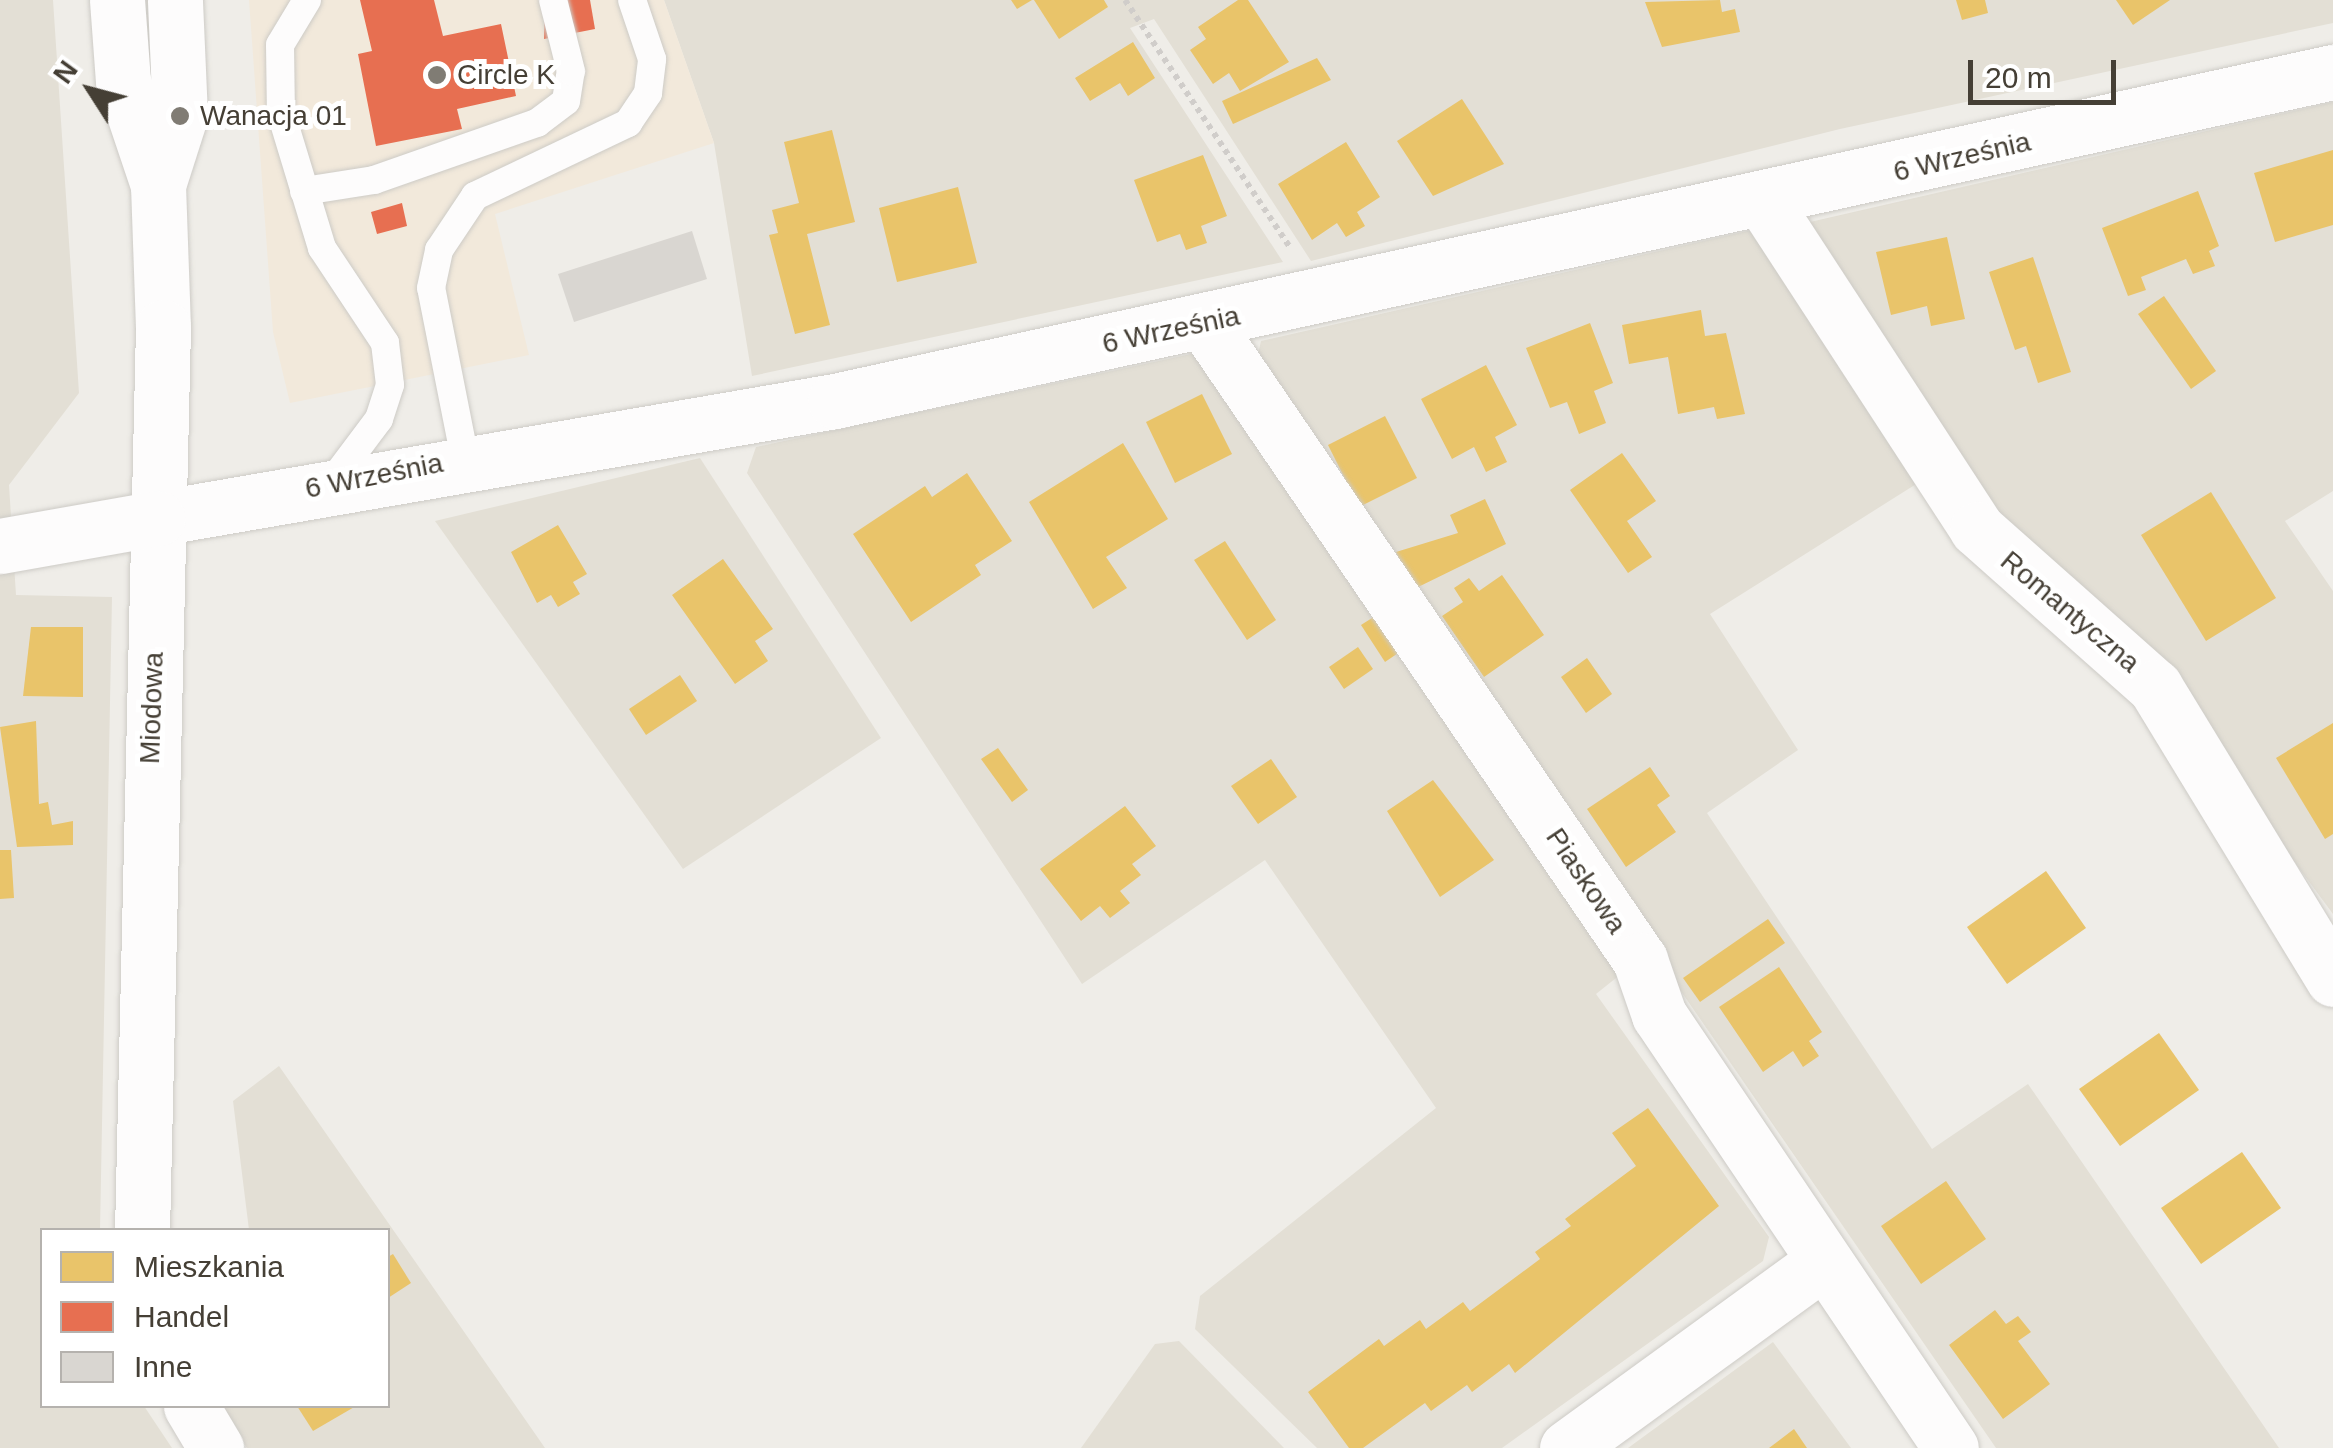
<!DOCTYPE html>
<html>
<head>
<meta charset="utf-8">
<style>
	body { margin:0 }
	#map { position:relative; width:2333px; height:1448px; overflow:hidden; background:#efede8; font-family:Helvetica,sans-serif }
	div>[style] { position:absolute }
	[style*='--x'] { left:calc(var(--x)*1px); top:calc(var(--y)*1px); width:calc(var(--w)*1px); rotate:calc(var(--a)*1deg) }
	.residential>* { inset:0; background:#e3dfd5 }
	.commercial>* { inset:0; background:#f2e9db }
	.homes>* { inset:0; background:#e9c46a }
	.shops>* { inset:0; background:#e76f51 }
	.building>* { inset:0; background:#d9d6d1 }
	.path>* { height:6px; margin-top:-3px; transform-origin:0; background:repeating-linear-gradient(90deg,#d0cdca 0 5px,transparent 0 10px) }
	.roads { filter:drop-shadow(0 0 2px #cdcbc6) drop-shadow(0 0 2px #cdcbc6) }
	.service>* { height:28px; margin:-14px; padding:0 14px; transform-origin:14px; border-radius:14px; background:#fdfcfc }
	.minor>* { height:55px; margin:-27.5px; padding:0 27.5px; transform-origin:27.5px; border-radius:27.5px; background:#fdfcfc }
	.tertiary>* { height:55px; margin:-27.5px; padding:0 27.5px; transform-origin:27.5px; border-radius:27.5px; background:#fdfcfc }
	.dots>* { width:28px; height:28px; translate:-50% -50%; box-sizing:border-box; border:5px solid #fff; border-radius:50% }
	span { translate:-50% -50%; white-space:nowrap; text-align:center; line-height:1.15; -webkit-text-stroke:10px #fff; paint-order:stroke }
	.poi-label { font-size:28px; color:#453f35 }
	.left { translate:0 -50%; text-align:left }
	.street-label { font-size:28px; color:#453f35 }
	.legend { position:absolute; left:40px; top:1228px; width:350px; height:180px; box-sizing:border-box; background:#fff; border:2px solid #b5b2ae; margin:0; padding:12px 18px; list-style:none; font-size:30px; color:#453f35 }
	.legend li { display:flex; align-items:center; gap:20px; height:50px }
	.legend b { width:50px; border:2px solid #b5b2ae }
	.north { position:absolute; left:40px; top:40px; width:100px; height:100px; -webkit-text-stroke:8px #fff; paint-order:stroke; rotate:306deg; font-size:28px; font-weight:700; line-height:40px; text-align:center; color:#453f35 }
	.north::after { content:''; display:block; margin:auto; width:35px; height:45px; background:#453f35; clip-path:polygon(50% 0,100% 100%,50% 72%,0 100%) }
	.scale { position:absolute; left:1968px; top:60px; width:148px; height:45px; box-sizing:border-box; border:5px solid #453f35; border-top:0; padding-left:12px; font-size:30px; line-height:35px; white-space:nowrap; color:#453f35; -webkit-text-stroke:8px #fff; paint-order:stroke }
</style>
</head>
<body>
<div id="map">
	<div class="residential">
		<div style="clip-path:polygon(0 0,53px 0,79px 393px,9px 485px,16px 595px,112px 597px,100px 1230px,42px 1230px,42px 1406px,144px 1406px,172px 1448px,0 1448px)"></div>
		<div style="clip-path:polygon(664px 0,2333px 0,2333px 23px,1840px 129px,1311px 261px,1154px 19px,1130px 28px,1283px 262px,752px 376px,714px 143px)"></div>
		<div style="clip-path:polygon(2333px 102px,2333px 491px,2285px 521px,2333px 591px,2333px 914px,2119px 625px,1986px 522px,1797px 225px)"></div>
		<div style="clip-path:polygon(1756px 229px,1921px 481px,1710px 614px,1798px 750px,1707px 813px,1932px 1149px,2028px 1084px,2279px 1448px,1996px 1448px,1254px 372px,1261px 341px)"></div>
		<div style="clip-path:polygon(1191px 354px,1216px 365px,1631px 966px,1596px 994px,1769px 1237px,1763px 1261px,1502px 1448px,1317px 1448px,1195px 1329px,1200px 1296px,1436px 1108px,1265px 860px,1082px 984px,747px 473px,756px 447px)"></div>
		<div style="clip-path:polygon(700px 458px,881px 738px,683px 869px,435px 521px)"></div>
		<div style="clip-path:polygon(279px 1066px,545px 1448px,247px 1448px,220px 1406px,388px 1406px,388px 1230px,249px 1230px,233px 1101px)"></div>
		<div style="clip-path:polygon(1179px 1341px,1284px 1448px,1081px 1448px,1155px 1344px)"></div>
		<div style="clip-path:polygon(1773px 1342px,1851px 1448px,1628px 1448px)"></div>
	</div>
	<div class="commercial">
		<div style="clip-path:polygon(249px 0,664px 0,714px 143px,495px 214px,529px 355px,290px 403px,273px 332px)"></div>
	</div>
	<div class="homes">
		<div style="clip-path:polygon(1011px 0,1032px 0,1017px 9px)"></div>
		<div style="clip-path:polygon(1034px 0,1104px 0,1108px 7px,1059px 39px)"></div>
		<div style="clip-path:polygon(1238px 0,1248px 0,1289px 62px,1240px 91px,1229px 73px,1213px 84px,1190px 50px,1206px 39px,1198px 27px)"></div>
		<div style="clip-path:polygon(1720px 0,1722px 12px,1735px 9px,1740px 32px,1662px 47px,1645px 2px)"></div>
		<div style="clip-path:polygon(1956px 0,1985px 0,1988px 13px,1962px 20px)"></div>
		<div style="clip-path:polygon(2116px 0,2170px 0,2133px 25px)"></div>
		<div style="clip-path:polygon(1133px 42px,1155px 78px,1128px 96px,1120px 83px,1090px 101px,1075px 78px)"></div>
		<div style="clip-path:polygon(1317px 58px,1331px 80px,1233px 124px,1222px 101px)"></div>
		<div style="clip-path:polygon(1462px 99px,1504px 164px,1433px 196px,1397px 141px)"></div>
		<div style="clip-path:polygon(832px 130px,855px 222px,807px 234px,830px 325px,795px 334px,769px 235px,778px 233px,772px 210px,799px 203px,784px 142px)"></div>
		<div style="clip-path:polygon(1346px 142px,1380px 197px,1357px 212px,1365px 226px,1346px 237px,1337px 223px,1312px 240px,1278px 184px)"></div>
		<div style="clip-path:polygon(2333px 150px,2333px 225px,2275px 242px,2254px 173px)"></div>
		<div style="clip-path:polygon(1203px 155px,1227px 216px,1201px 226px,1207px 243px,1186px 250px,1180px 234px,1157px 242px,1134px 180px)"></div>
		<div style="clip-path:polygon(958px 187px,977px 263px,897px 282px,879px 208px)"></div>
		<div style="clip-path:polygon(2198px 191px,2219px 246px,2209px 251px,2215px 266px,2193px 274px,2186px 259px,2141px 277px,2146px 290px,2128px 296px,2102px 228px)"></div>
		<div style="clip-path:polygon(1947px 237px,1965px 319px,1931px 326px,1927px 306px,1891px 315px,1876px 252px)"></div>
		<div style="clip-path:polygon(2033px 257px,2071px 372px,2038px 383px,2026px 346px,2015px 350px,1989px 272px)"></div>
		<div style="clip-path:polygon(2164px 296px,2216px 371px,2191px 389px,2138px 314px)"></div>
		<div style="clip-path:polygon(1701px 310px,1705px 336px,1726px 333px,1745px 414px,1717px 419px,1714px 407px,1678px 414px,1668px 357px,1629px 364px,1622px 325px)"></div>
		<div style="clip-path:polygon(1590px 323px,1613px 383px,1594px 391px,1606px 423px,1579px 434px,1567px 402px,1550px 408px,1526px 348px)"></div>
		<div style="clip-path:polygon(1486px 365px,1517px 425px,1495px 437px,1507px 462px,1486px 472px,1474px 447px,1452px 459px,1421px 399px)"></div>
		<div style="clip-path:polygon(1202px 394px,1232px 454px,1175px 483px,1146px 422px)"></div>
		<div style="clip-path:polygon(1385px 416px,1417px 478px,1359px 507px,1328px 445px)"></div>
		<div style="clip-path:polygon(1123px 443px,1168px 519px,1106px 557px,1127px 588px,1093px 609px,1029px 502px)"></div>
		<div style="clip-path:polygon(1622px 453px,1656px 501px,1627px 521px,1652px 557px,1628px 573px,1570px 490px)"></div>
		<div style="clip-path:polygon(967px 473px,1012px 541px,975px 565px,981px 575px,911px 622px,853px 534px,925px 486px,932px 497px)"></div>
		<div style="clip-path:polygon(2211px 492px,2276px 598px,2206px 641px,2141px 535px)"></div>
		<div style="clip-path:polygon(1485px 499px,1506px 544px,1414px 589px,1396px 552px,1458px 533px,1450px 515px)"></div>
		<div style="clip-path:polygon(558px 525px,587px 574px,573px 582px,580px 594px,558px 607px,551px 595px,537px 603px,511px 552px)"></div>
		<div style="clip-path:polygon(1225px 541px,1276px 620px,1247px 640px,1194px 560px)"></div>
		<div style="clip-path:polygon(723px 559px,773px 629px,755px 641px,768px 661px,735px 684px,672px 595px)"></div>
		<div style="clip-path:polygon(1502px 575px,1544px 635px,1484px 677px,1442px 616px,1463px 602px,1454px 588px,1469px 578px,1479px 591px)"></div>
		<div style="clip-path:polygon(1383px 611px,1407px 647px,1385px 662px,1361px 625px)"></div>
		<div style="clip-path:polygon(31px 627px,83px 627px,83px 697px,23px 696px)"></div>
		<div style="clip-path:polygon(1358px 647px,1373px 669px,1344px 689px,1329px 667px)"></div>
		<div style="clip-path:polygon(1587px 658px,1612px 694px,1586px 713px,1561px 677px)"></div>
		<div style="clip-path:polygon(680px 675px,697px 701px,646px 735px,629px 709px)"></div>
		<div style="clip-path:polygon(36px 721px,39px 804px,48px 802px,52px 825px,73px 821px,73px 845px,17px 847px,0 727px)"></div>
		<div style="clip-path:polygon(2333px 723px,2333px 834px,2325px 839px,2276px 758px)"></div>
		<div style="clip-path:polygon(998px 748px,1028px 790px,1012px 802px,981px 759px)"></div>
		<div style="clip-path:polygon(1271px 759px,1297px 797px,1258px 824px,1231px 786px)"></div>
		<div style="clip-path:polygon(1650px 767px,1670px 796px,1657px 805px,1676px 832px,1626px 867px,1587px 809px)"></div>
		<div style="clip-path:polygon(1433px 780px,1494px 860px,1440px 897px,1387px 811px)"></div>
		<div style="clip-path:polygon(1125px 806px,1156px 846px,1132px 864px,1141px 875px,1120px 891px,1130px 903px,1110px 918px,1100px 906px,1081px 921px,1040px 869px)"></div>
		<div style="clip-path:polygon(0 850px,11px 850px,14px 898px,0 899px)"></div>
		<div style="clip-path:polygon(2046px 871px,2086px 928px,2007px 984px,1967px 927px)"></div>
		<div style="clip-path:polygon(1768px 919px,1785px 943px,1700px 1002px,1683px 978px)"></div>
		<div style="clip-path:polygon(1779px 967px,1822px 1032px,1809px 1041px,1819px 1056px,1803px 1067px,1793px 1051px,1763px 1072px,1719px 1007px)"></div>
		<div style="clip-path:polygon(2159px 1033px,2199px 1090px,2120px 1146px,2079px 1089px)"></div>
		<div style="clip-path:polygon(1648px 1108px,1719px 1206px,1515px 1373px,1509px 1364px,1472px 1392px,1467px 1385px,1431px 1411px,1425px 1403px,1363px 1448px,1349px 1448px,1308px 1392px,1379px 1339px,1384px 1346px,1420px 1320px,1426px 1329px,1463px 1302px,1470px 1311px,1540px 1259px,1535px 1252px,1571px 1226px,1565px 1219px,1636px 1166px,1612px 1133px)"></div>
		<div style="clip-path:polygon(2242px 1152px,2281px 1208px,2201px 1264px,2161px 1208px)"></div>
		<div style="clip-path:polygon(1946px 1181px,1986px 1239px,1921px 1284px,1881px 1226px)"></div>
		<div style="clip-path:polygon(393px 1254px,411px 1283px,388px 1298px,388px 1257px)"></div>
		<div style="clip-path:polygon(1995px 1310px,2006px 1324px,2018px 1316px,2031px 1332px,2018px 1341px,2050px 1384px,2003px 1419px,1949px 1345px)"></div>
		<div style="clip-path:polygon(297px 1406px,356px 1406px,313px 1431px)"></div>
		<div style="clip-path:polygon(1794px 1429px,1807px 1448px,1769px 1448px)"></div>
	</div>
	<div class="shops">
		<div style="clip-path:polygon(360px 0,434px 0,443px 36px,501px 24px,516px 96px,457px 109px,462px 129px,376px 146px,358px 54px,372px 51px)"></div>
		<div style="clip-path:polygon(545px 0,590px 0,595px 29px,544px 39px)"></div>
		<div style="clip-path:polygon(402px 203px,407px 226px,377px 234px,371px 212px)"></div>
	</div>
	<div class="building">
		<div style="clip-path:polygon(692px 231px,707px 279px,574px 322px,558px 274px)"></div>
	</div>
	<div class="path">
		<div style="--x:1125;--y:0;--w:299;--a:56.3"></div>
	</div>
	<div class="roads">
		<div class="service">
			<div style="--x:307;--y:0;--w:52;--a:121"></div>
			<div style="--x:280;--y:45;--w:68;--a:89.2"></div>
			<div style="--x:281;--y:113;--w:141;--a:73.1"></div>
			<div style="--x:322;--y:248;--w:114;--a:56.4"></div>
			<div style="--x:385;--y:343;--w:42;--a:83.2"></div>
			<div style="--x:390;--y:385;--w:36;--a:108"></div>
			<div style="--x:379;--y:419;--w:80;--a:126.9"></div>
			<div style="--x:304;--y:191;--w:71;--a:-8.9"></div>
			<div style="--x:374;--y:180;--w:173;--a:-19.3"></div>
			<div style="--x:537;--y:123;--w:36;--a:-37"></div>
			<div style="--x:566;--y:101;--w:30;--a:-81"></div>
			<div style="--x:571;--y:71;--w:73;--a:-104.2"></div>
			<div style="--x:465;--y:459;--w:174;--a:-101.2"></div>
			<div style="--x:431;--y:288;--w:39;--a:-78"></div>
			<div style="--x:439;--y:250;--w:65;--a:-56.3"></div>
			<div style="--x:475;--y:196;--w:170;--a:-25.5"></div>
			<div style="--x:628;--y:123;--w:36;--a:-56"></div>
			<div style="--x:648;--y:93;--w:34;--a:-83"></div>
			<div style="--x:652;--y:59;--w:62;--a:-108.7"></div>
		</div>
		<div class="minor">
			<div style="--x:1764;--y:202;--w:390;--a:56.9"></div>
			<div style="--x:1977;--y:529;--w:238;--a:41.6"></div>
			<div style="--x:2155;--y:687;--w:342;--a:58.6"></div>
			<div style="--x:1204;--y:322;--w:773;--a:55.65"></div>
			<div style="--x:1640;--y:960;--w:58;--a:70.9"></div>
			<div style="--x:1659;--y:1015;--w:522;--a:56.01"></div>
			<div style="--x:158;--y:518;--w:687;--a:-9.81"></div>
			<div style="--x:835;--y:401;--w:1534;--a:-12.39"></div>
			<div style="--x:1567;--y:1448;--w:313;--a:-36"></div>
		</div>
		<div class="tertiary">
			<div style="--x:117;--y:0;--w:81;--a:85.8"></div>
			<div style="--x:123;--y:81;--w:110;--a:71.4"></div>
			<div style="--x:158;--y:185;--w:142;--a:88"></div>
			<div style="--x:163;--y:327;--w:903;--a:91.33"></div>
			<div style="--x:158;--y:185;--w:72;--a:-72.3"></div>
			<div style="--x:180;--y:116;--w:116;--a:-92.5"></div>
			<div style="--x:0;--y:546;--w:160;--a:-10"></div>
			<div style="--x:191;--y:1406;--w:49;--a:59.2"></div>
		</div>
	</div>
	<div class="dots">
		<div style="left:437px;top:75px;background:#807c74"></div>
		<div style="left:180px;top:116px;background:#807c74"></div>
	</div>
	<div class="poi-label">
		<span class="left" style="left:457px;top:75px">Circle K</span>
		<span class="left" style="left:200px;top:116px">Wanacja 01</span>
	</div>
	<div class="street-label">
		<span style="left:1962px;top:157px;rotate:-13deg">6 Września</span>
		<span style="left:1171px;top:330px;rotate:-12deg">6 Września</span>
		<span style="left:374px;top:476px;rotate:-11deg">6 Września</span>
		<span style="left:2070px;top:612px;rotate:40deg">Romantyczna</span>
		<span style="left:152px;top:708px;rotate:-88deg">Miodowa</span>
		<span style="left:1586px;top:881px;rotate:56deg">Piaskowa</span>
	</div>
	<ul class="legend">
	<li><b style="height:28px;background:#e9c46a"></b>Mieszkania</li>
	<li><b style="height:28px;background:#e76f51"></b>Handel</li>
	<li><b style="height:28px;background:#d9d6d1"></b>Inne</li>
	</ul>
	<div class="north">N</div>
	<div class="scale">20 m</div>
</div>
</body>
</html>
